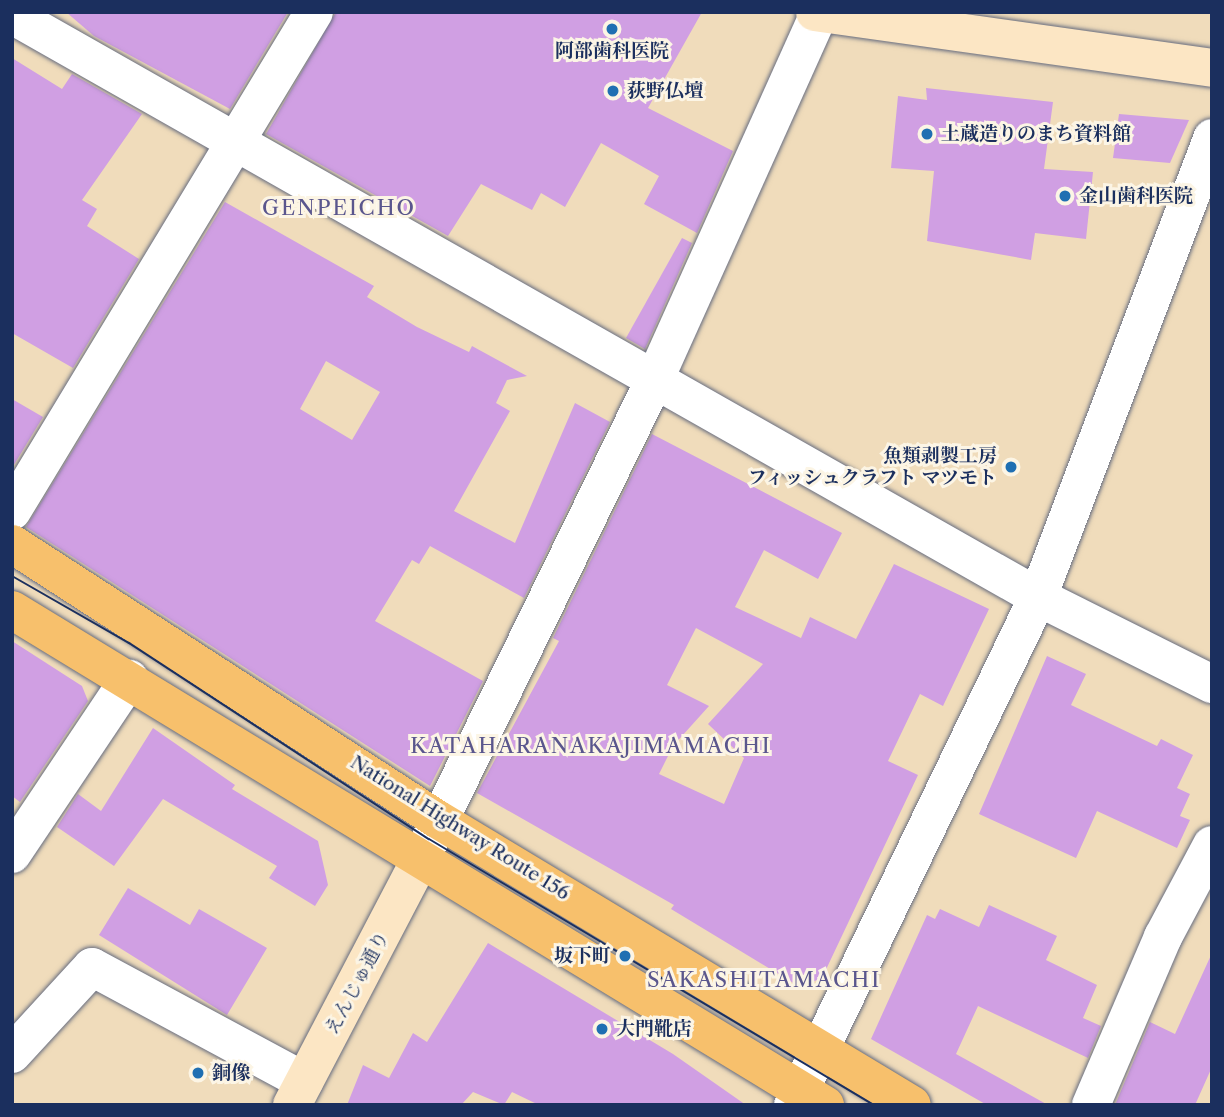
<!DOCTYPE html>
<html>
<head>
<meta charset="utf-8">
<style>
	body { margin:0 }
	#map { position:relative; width:1224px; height:1117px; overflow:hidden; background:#f0dcbb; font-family:"Libre Caslon Text","Noto Serif JP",serif }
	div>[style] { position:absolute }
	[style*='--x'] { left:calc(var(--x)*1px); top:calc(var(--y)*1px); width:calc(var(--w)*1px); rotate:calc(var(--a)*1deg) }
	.building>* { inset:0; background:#d09fe3 }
	.roads { filter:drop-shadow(0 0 2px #666c7f) drop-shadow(0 0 2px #666c7f) }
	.street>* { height:38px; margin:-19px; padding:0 19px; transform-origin:19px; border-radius:19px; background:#fff }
	.secondary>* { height:38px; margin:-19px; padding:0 19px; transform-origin:19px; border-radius:19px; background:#fce6c4 }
	.highway>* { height:38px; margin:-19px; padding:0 19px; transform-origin:19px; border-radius:19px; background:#f7c06c }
	.tram>* { height:2px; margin:-1px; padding:0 1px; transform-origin:1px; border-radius:1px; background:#1b2f5e }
	.dots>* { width:19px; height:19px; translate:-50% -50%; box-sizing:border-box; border:4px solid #fcf5e5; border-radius:50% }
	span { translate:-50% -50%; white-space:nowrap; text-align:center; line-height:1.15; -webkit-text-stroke:6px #fcf5e5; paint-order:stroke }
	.poi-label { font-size:19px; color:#1b2f5e; font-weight:700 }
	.left { translate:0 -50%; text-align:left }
	.right { translate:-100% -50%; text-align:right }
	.street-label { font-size:19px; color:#1b2f5e }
	.neighbourhood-label { font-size:21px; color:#5a568d; letter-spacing:2px }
	.frame { position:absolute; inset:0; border:14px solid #1b2f5e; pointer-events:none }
</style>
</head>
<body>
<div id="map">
	<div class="building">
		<div style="clip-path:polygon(66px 12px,288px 12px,230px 109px,94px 36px)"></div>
		<div style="clip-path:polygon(336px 12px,702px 12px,648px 108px,733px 151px,697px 233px,644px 204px,659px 176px,601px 143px,565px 207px,541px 193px,532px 210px,481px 184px,448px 236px,266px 134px)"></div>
		<div style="clip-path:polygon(12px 58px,62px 89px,72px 74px,142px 114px,82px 200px,97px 209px,87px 226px,139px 259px,73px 368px,12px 333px)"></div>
		<div style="clip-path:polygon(926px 88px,1053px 102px,1044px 169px,1093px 172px,1086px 239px,1035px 233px,1031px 260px,927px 241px,934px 171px,891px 168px,898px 96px,927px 100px)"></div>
		<div style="clip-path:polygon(1119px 114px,1189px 120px,1170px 163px,1113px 158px)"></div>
		<div style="clip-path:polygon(evenodd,225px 202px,374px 286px,367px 297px,417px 327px,469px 352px,472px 346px,527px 376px,507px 380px,496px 403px,510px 411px,454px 511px,515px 543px,575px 403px,610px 422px,524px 598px,430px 546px,419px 564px,412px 560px,375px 621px,483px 681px,430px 786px,26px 527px,225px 202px,326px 361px,380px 392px,352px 440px,300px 409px,326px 361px)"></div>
		<div style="clip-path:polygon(682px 238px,692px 243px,645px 349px,626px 338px)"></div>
		<div style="clip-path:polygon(12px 399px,43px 417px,12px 468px)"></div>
		<div style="clip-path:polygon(evenodd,652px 434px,842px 533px,818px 579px,764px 550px,735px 607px,801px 638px,810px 617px,856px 639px,894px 564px,989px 609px,943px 706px,920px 694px,888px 761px,918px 775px,822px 978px,800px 987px,671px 909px,674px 905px,477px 793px,559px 641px,553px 638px,652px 434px,696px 628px,763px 664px,708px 724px,744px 758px,724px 804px,659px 774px,673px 746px,709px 706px,667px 685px,696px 628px)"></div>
		<div style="clip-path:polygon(12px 641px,82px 686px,88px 701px,20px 802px,12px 796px)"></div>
		<div style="clip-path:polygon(1047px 656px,1086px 674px,1071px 705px,1157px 746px,1161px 739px,1193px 755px,1177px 788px,1190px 794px,1180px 816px,1190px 820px,1177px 848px,1097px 811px,1076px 858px,979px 814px)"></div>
		<div style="clip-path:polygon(153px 728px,235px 785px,232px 789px,318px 841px,328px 885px,315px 906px,269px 878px,277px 866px,163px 799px,114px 866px,57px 827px,78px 794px,101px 811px)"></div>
		<div style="clip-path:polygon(128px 888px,190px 925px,199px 909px,267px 948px,227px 1015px,99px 935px)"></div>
		<div style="clip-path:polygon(989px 905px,1057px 936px,1046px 960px,1097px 985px,1083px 1018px,1101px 1026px,1088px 1058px,978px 1006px,956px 1054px,1048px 1105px,987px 1105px,871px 1039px,927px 915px,935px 919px,940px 909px,979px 927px)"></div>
		<div style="clip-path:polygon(488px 943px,673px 1054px,746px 1105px,539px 1105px,512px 1092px,504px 1105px,473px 1092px,461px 1105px,347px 1105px,363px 1065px,389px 1078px,413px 1033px,427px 1042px)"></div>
		<div style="clip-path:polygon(1212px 953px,1212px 1067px,1195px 1105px,1115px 1105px,1150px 1022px,1175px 1034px)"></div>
	</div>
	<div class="roads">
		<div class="street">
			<div style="--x:12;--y:15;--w:1180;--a:29.56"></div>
			<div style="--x:1038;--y:597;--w:195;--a:26.6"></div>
			<div style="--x:12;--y:511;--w:583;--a:-58.82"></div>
			<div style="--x:12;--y:854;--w:211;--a:-56.2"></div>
			<div style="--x:420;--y:860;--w:533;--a:-63.96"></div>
			<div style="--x:654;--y:381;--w:405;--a:-65.8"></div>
			<div style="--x:12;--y:1054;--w:118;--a:-47.4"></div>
			<div style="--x:92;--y:967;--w:241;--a:28.3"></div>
			<div style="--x:793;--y:1105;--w:564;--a:-64.25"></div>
			<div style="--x:1038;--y:597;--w:491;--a:-69.2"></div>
			<div style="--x:1091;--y:1105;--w:183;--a:-66.8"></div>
			<div style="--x:1163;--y:937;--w:104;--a:-62"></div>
		</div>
		<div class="secondary">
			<div style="--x:815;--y:12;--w:401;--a:8"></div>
			<div style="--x:292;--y:1105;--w:276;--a:-62.4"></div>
		</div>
		<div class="highway">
			<div style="--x:12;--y:544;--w:506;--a:32.91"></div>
			<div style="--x:437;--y:819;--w:554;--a:31.05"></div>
			<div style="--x:12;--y:610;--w:952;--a:31.34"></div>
		</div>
	</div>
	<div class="tram">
		<div style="--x:12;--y:576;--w:135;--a:29.8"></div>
		<div style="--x:129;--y:643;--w:358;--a:33.2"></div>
		<div style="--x:429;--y:839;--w:518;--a:30.87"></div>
	</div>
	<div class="dots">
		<div style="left:612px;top:29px;background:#1f6fb2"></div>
		<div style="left:613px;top:91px;background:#1f6fb2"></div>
		<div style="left:927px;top:134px;background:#1f6fb2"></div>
		<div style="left:1065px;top:196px;background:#1f6fb2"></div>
		<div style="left:1011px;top:467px;background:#1f6fb2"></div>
		<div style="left:625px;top:956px;background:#1f6fb2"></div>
		<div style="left:602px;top:1029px;background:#1f6fb2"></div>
		<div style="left:198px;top:1073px;background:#1f6fb2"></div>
	</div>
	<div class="poi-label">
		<span style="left:612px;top:51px">阿部歯科医院</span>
		<span class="left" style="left:627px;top:91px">荻野仏壇</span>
		<span class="left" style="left:941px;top:134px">土蔵造りのまち資料館</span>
		<span class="left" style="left:1079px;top:196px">金山歯科医院</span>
		<span class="right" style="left:997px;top:467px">魚類剥製工房<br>フィッシュクラフト マツモト</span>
		<span class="right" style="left:611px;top:956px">坂下町</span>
		<span class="left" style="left:616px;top:1029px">大門靴店</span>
		<span class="left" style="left:212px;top:1073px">銅像</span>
	</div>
	<div class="street-label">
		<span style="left:460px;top:828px;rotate:32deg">National Highway Route 156</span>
		<span style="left:357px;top:983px;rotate:-62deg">えんじゅ通り</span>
	</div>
	<div class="neighbourhood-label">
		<span style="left:339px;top:208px">GENPEICHO</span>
		<span style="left:591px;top:746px">KATAHARANAKAJIMAMACHI</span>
		<span style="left:764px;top:980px">SAKASHITAMACHI</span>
	</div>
	<div class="frame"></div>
</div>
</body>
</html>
